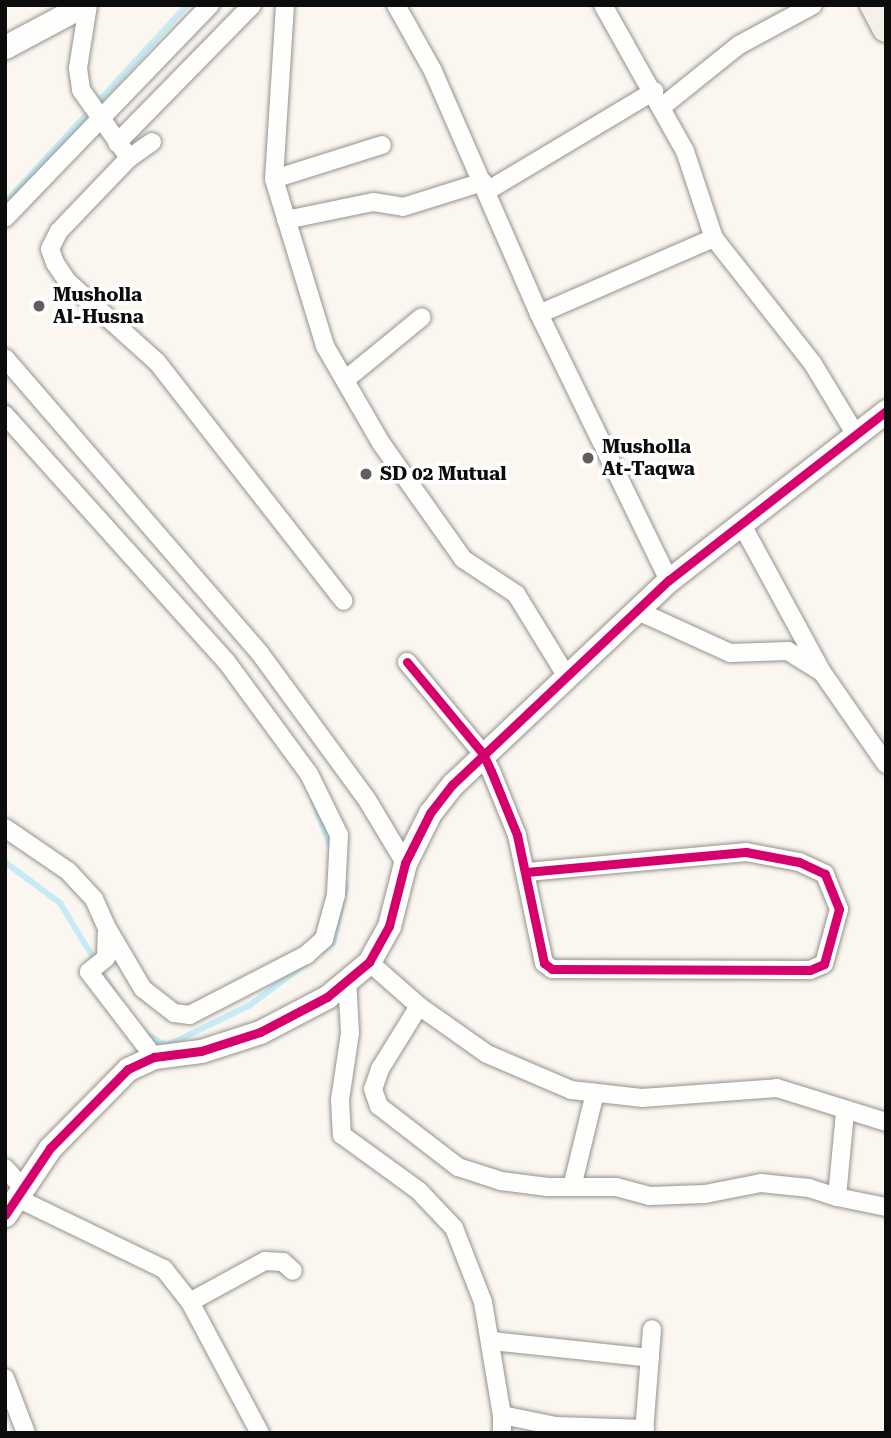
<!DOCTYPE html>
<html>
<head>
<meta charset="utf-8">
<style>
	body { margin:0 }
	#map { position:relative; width:891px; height:1438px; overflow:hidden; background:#fbf7f0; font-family:"Roboto Serif",serif }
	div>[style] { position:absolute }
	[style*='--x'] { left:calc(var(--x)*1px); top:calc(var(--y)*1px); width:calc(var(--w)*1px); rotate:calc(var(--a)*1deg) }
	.stream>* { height:6px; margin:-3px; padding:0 3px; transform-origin:3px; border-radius:3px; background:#c6ebf4 }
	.roads { filter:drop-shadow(0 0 2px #94928f) drop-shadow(0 0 2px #94928f) }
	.minor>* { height:18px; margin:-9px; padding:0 9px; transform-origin:9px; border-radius:9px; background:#fefefd }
	.tertiary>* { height:23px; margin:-11.5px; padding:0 11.5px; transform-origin:11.5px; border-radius:11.5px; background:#fefefd }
	.secondary>* { height:26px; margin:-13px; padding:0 13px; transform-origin:13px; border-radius:13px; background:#f5f1e8 }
	.cycleway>* { height:9px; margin:-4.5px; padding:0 4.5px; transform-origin:4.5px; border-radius:4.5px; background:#d6006c }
	.dots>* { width:19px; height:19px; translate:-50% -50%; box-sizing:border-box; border:4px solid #fff; border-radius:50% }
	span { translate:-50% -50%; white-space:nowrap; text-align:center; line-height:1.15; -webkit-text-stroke:7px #fff; paint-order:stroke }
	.poi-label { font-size:19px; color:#0c0c0c; font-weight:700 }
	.left { translate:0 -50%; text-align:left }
	.frame { position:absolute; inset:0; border:7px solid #0c0c0c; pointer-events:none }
</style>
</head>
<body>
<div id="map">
	<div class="stream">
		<div style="--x:5;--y:203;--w:269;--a:-47.4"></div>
		<div style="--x:5;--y:403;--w:15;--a:48"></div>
		<div style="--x:313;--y:801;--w:53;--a:68.8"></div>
		<div style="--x:5;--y:862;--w:69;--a:36.7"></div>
		<div style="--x:60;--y:903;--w:108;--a:58.7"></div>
		<div style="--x:322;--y:952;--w:14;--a:-39"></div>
		<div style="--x:333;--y:943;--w:58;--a:-77.2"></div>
		<div style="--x:346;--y:886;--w:11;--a:-112"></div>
		<div style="--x:143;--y:1032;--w:27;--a:31"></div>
		<div style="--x:166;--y:1046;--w:93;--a:-26"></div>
		<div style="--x:250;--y:1005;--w:69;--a:-36.7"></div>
	</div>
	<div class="roads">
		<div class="minor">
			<div style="--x:88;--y:5;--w:64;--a:99"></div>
			<div style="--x:78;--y:68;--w:22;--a:82"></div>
			<div style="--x:81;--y:90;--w:76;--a:54.6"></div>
			<div style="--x:285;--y:5;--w:174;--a:93.6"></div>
			<div style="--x:274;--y:179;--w:175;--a:73"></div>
			<div style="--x:325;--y:346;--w:112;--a:60"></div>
			<div style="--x:381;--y:443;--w:142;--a:54.7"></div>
			<div style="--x:463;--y:559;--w:64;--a:33.4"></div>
			<div style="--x:516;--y:594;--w:97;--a:58.4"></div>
			<div style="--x:396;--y:5;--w:76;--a:60.7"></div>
			<div style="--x:433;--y:71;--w:265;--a:66.4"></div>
			<div style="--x:539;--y:314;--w:296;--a:64"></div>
			<div style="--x:603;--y:5;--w:167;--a:60.7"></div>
			<div style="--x:685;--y:151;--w:92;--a:71.6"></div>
			<div style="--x:714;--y:238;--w:160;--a:51.8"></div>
			<div style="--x:813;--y:364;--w:83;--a:58.8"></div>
			<div style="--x:663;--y:106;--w:97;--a:-38.8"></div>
			<div style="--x:739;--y:45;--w:84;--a:-28.4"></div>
			<div style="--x:152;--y:142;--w:28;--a:145"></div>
			<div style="--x:129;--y:158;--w:101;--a:133.8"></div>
			<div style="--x:59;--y:231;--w:20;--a:117"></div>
			<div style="--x:50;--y:249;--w:15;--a:70"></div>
			<div style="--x:55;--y:263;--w:23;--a:56"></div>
			<div style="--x:68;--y:282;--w:120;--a:42"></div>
			<div style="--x:157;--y:362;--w:303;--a:52"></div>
			<div style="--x:117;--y:143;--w:193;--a:-45.6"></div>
			<div style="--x:274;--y:179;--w:113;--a:-17.5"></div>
			<div style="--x:487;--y:191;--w:195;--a:-30.9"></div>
			<div style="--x:5;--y:218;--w:296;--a:-46.1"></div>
			<div style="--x:286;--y:220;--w:89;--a:-11.7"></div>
			<div style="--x:373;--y:202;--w:30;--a:9"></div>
			<div style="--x:403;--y:207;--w:84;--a:-17.4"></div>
			<div style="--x:539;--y:314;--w:191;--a:-23.5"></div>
			<div style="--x:5;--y:358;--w:389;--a:49.2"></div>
			<div style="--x:259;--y:652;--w:181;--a:53.8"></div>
			<div style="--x:366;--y:798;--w:76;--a:59"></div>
			<div style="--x:345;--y:380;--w:99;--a:-39.3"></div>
			<div style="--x:5;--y:415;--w:331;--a:48.1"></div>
			<div style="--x:226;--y:661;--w:140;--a:53.7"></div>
			<div style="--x:309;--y:774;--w:68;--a:63.8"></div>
			<div style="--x:339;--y:835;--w:60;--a:92.9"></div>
			<div style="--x:336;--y:895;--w:46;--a:105.3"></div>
			<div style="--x:324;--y:939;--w:24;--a:138"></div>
			<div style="--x:306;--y:955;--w:131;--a:152.7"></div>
			<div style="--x:190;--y:1015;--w:16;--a:-173"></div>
			<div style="--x:174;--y:1013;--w:39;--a:-142"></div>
			<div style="--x:143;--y:989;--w:71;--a:-120.5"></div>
			<div style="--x:741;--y:523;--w:170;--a:61.5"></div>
			<div style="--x:822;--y:672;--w:112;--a:55.2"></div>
			<div style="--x:638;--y:611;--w:101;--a:24.5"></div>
			<div style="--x:730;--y:653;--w:58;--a:-2"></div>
			<div style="--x:788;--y:651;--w:36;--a:32"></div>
			<div style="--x:407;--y:662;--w:119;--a:50.4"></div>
			<div style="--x:483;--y:754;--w:19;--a:65"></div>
			<div style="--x:491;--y:771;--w:69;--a:67.9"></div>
			<div style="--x:517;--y:835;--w:131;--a:78.1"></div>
			<div style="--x:544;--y:963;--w:10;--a:37"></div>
			<div style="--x:552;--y:969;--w:258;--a:0.2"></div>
			<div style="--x:810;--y:970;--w:15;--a:-23"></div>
			<div style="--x:824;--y:964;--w:57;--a:-74.7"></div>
			<div style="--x:839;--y:909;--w:38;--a:-112"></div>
			<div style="--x:825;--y:874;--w:29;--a:-155"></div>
			<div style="--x:799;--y:862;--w:54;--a:-169.3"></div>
			<div style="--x:746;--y:852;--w:219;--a:174.8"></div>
			<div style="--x:5;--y:828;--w:76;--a:34.3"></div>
			<div style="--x:68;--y:871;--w:38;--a:47"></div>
			<div style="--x:94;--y:899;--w:32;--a:66"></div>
			<div style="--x:107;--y:928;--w:30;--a:92"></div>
			<div style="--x:106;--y:958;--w:22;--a:141"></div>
			<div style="--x:89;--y:972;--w:107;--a:52.6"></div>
			<div style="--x:369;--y:962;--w:67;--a:41.3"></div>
			<div style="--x:419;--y:1006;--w:83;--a:35.2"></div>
			<div style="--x:487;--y:1054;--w:91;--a:23.2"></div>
			<div style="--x:571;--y:1090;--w:71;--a:6.4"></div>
			<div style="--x:642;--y:1098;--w:135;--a:-4.2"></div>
			<div style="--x:777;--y:1088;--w:114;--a:17.3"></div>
			<div style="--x:347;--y:979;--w:54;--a:86.8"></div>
			<div style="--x:350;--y:1033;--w:68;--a:98.5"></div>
			<div style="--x:340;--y:1100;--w:35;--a:87"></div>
			<div style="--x:342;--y:1135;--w:95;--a:36"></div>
			<div style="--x:419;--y:1191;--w:51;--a:46.6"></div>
			<div style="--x:454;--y:1228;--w:79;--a:68.6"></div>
			<div style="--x:483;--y:1302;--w:115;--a:80.5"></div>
			<div style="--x:502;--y:1415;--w:55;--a:11.5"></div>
			<div style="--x:556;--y:1426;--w:89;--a:1.9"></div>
			<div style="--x:419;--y:1006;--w:74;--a:121.8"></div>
			<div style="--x:380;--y:1069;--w:21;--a:109"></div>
			<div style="--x:373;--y:1089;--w:18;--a:71"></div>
			<div style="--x:379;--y:1106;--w:100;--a:37.7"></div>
			<div style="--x:458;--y:1167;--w:45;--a:18"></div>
			<div style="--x:501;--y:1181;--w:47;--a:7.3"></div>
			<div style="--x:548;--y:1187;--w:68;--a:0"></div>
			<div style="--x:616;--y:1187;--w:35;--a:15"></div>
			<div style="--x:650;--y:1196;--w:55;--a:-2.1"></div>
			<div style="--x:705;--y:1194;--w:57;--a:-11.1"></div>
			<div style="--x:761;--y:1183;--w:48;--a:5.9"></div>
			<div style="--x:809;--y:1188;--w:29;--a:18"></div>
			<div style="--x:837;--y:1197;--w:85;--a:-84.6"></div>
			<div style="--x:5;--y:1168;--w:25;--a:48"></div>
			<div style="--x:572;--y:1187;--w:97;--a:-76.3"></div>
			<div style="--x:15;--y:1197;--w:165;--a:25.8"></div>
			<div style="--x:164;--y:1269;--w:42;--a:51.8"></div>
			<div style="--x:190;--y:1302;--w:149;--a:61.9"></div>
			<div style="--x:837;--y:1197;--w:50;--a:11.5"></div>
			<div style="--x:190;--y:1302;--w:85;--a:-28.7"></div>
			<div style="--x:265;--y:1261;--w:18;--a:3"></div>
			<div style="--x:283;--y:1262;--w:13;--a:42"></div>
			<div style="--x:492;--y:1341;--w:159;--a:6.1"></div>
			<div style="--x:5;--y:1378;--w:59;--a:69.1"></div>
			<div style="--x:502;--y:1415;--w:18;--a:90"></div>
			<div style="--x:644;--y:1433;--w:104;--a:-85.6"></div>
		</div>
		<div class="tertiary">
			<div style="--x:5;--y:47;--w:89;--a:-28"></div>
			<div style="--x:5;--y:1215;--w:81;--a:-56.1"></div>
			<div style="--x:50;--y:1148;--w:111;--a:-45.4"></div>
			<div style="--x:128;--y:1069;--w:29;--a:-25"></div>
			<div style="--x:154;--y:1057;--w:47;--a:-7.3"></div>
			<div style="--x:201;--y:1051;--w:62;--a:-17.9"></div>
			<div style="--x:260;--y:1032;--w:76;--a:-27.6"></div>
			<div style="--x:327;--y:997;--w:55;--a:-39.8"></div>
			<div style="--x:369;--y:962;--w:41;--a:-60.9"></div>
			<div style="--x:389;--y:926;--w:65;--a:-75.7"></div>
			<div style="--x:405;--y:863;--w:56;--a:-63.4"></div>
			<div style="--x:430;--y:813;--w:37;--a:-52"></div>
			<div style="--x:453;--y:784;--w:297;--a:-43.4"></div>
			<div style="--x:669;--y:580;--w:275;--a:-37.9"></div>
		</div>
		<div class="secondary">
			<div style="--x:873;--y:5;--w:27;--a:62"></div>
		</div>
	</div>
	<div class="cycleway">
		<div style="--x:407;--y:662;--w:119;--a:50.4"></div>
		<div style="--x:483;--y:754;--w:19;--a:65"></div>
		<div style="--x:491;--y:771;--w:69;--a:67.9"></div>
		<div style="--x:517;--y:835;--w:131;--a:78.1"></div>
		<div style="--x:544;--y:963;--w:10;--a:37"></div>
		<div style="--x:552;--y:969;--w:258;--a:0.2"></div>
		<div style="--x:810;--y:970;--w:15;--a:-23"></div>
		<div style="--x:824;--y:964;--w:57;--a:-74.7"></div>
		<div style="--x:839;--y:909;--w:38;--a:-112"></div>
		<div style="--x:825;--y:874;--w:29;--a:-155"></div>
		<div style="--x:799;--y:862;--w:54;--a:-169.3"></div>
		<div style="--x:746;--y:852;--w:219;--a:174.8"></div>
		<div style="--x:5;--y:1215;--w:81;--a:-56.1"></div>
		<div style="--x:50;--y:1148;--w:111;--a:-45.4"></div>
		<div style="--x:128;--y:1069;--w:29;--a:-25"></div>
		<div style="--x:154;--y:1057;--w:47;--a:-7.3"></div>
		<div style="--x:201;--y:1051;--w:62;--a:-17.9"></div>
		<div style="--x:260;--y:1032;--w:76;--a:-27.6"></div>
		<div style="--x:327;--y:997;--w:55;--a:-39.8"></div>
		<div style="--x:369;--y:962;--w:41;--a:-60.9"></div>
		<div style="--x:389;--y:926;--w:65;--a:-75.7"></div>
		<div style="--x:405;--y:863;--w:56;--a:-63.4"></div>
		<div style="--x:430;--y:813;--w:37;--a:-52"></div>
		<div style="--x:453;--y:784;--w:297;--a:-43.4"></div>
		<div style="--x:669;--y:580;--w:275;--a:-37.9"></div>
	</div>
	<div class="dots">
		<div style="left:39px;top:306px;background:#605e5c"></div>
		<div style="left:588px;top:458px;background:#605e5c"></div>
		<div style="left:366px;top:474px;background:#605e5c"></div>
	</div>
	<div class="poi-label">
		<span class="left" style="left:53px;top:306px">Musholla<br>Al-Husna</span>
		<span class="left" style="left:602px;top:458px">Musholla<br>At-Taqwa</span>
		<span class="left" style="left:380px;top:474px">SD 02 Mutual</span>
	</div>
	<div class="frame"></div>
</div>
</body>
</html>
